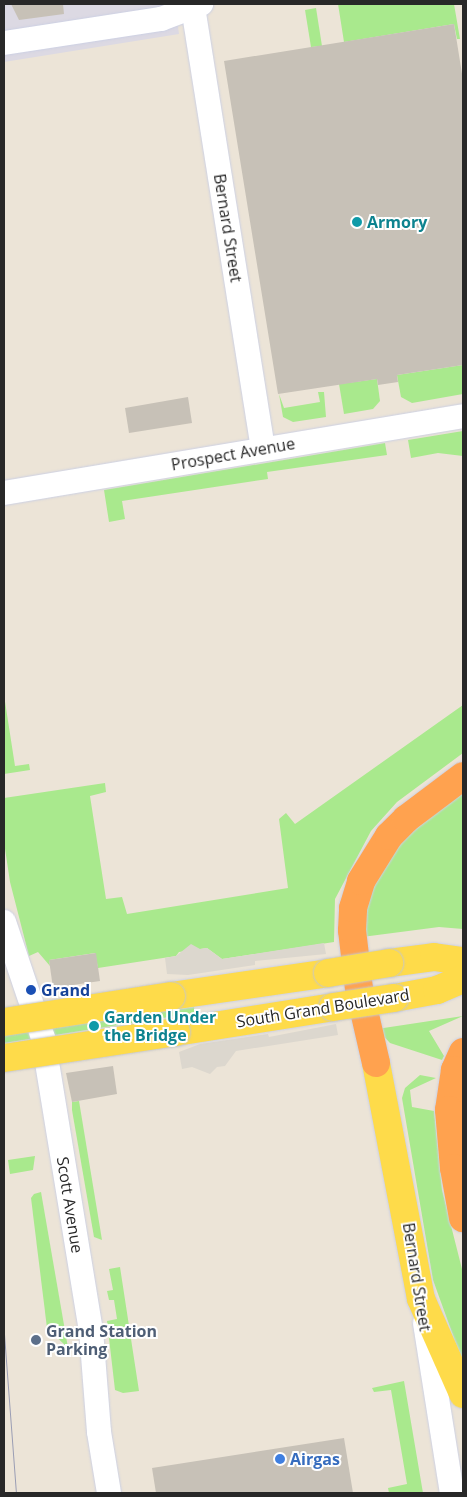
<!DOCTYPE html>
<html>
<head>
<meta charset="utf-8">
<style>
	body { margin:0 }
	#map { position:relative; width:467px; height:1497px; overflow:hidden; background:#ece4d7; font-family:"Open Sans",sans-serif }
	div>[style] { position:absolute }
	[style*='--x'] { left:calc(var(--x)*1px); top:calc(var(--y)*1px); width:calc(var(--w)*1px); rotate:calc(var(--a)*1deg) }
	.industrial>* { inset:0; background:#dcd9e3 }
	.green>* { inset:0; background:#a9e98d }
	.plaza>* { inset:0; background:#dcd7ce }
	.building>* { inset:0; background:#c7c1b7 }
	.roads { filter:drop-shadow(0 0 1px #ccd0e3) drop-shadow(0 0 1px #ccd0e3) }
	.street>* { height:24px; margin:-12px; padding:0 12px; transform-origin:12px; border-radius:12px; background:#fff }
	.primary>* { height:28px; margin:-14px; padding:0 14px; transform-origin:14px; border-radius:14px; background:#fedb4a }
	.highway>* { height:28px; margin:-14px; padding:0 14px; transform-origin:14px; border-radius:14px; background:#ffa24f }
	.tram>* { height:1px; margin:-0.5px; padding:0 0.5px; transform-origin:0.5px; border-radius:0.5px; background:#9a9db4 }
	.bridges { filter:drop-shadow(0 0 1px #c7c7c7) drop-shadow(0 0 1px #c7c7c7) }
	.primary-bridge>* { height:28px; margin:-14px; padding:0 14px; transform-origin:14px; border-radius:14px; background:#fedb4a }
	.dots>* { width:14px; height:14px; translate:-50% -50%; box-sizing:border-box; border:2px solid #fff; border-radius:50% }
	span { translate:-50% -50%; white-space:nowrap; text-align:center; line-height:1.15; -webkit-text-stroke:4px #fff; paint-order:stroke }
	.culture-label { font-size:16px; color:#0d838f; font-weight:700 }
	.left { translate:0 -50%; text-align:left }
	.street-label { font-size:16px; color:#282828 }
	.transit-label { font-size:16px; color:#164399; font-weight:700 }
	.service-label { font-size:16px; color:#4e5e75; font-weight:700 }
	.shop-label { font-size:16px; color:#366cbe; font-weight:700 }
	.frame { position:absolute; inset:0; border:5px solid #282828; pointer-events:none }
</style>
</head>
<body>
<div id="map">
	<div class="industrial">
		<div style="clip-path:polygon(4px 4px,175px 4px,179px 34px,4px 62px)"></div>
	</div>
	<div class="green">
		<div style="clip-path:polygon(338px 4px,454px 4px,460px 39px,457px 39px,454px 24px,344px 42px)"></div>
		<div style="clip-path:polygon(316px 8px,322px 46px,311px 47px,305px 10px)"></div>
		<div style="clip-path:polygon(463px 365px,463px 394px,412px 403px,401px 397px,397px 375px)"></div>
		<div style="clip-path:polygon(377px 379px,380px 401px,373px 409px,344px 414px,339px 384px)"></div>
		<div style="clip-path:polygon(318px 392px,324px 392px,326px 417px,293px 422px,283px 417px,279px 394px,284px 408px,320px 402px)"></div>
		<div style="clip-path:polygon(463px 431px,463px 456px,438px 453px,411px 458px,408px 440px)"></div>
		<div style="clip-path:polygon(385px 443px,387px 455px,267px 472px,268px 479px,122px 501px,125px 519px,109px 522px,104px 490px)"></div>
		<div style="clip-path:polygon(4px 695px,15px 766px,29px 764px,30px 770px,4px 774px)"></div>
		<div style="clip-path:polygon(463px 705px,463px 753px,397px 802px,371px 831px,335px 899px,334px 942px,222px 959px,207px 948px,179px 952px,176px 956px,98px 968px,95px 953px,49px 960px,50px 966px,38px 952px,29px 956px,10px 882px,4px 842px,4px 798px,105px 783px,106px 792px,90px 796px,106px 899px,122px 897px,127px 914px,288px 888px,279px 819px,286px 813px,295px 824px)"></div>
		<div style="clip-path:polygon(463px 791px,463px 929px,439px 927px,362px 937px,363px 919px,375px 881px,398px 844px)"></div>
		<div style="clip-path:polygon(194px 1007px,195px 1013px,4px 1043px,4px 1036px)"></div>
		<div style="clip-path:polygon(463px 1016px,429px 1031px,444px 1056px,442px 1060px,390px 1043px,377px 1029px)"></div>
		<div style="clip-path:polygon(420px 1075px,436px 1078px,410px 1090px,412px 1107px,434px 1111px,442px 1190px,463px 1273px,463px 1363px,433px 1280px,402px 1098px,405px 1088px)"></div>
		<div style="clip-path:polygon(79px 1101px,102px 1240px,94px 1237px,72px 1110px,72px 1102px)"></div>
		<div style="clip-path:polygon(35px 1156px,33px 1170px,10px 1174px,8px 1160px)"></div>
		<div style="clip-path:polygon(41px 1192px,68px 1348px,47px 1328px,31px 1198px,34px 1194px)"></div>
		<div style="clip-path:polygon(120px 1267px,139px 1391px,123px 1393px,115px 1390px,107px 1321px,117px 1319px,114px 1300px,109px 1300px,107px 1291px,113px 1290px,109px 1269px)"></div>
		<div style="clip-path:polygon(404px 1381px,423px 1493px,389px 1493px,388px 1488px,407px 1484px,391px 1390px,374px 1392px,372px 1388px)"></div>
	</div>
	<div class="plaza">
		<div style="clip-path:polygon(324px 943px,326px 954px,255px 961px,255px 965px,188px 975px,167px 974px,165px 958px,176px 956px,191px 944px,200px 949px,207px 948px,222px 959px)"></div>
		<div style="clip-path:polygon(336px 1024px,338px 1035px,236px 1051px,225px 1066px,217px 1067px,210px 1074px,192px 1067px,182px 1069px,179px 1052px,200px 1044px,268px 1034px,269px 1037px)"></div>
	</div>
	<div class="building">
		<div style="clip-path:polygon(11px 4px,63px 4px,64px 14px,19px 20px)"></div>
		<div style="clip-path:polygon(454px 24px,463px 80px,463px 365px,397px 375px,398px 382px,378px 385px,377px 379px,278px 394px,224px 61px)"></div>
		<div style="clip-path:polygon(188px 397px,192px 423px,129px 433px,125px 408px)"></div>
		<div style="clip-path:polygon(96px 953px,100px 981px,53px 988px,49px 960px)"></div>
		<div style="clip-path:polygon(113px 1066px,117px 1094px,72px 1102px,66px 1073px)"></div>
		<div style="clip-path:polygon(344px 1438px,353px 1493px,156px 1493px,152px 1468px)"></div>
	</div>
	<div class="roads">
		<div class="street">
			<div style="--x:193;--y:7;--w:447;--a:81"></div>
			<div style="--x:4;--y:43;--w:159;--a:-8.7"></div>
			<div style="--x:161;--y:19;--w:43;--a:-20.6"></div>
			<div style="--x:4;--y:493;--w:465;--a:-9.5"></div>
			<div style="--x:4;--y:922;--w:122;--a:71.4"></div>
			<div style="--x:43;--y:1038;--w:296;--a:80.7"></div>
			<div style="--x:91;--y:1330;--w:102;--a:85.5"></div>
			<div style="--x:99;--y:1432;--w:62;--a:80.7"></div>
			<div style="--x:425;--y:1323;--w:172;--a:81"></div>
		</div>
		<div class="primary">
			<div style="--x:389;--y:963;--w:45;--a:-7.6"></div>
			<div style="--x:434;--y:957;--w:29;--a:8"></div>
			<div style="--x:171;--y:996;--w:159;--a:-8.3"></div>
			<div style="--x:394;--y:998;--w:44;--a:-10.5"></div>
			<div style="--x:437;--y:990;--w:28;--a:-23"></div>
			<div style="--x:176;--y:1032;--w:159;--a:-9"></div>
			<div style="--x:376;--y:1063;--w:240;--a:79.2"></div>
			<div style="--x:421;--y:1299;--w:104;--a:66.1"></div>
		</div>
		<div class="highway">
			<div style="--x:463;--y:1052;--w:20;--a:114"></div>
			<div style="--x:455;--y:1070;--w:40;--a:98.5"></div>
			<div style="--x:449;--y:1110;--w:58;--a:85.1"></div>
			<div style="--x:454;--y:1168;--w:51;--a:79.8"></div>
			<div style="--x:376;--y:1063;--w:76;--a:-102.9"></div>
			<div style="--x:359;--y:989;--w:59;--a:-96.8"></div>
			<div style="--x:352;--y:930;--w:22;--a:-87"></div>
			<div style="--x:353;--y:908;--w:28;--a:-73"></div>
			<div style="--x:361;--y:881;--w:53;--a:-58.1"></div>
			<div style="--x:389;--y:836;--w:24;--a:-45"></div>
			<div style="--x:406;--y:819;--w:71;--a:-37"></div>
		</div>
	</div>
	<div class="tram">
		<div style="--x:4;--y:1334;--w:159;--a:85.7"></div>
	</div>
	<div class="bridges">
		<div class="primary-bridge">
			<div style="--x:328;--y:973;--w:62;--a:-9.3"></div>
			<div style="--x:333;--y:1007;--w:62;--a:-8.4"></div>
			<div style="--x:4;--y:1022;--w:169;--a:-8.8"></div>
			<div style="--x:4;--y:1058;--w:174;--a:-8.6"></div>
		</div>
	</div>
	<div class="dots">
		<div style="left:357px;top:222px;background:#0f9aa8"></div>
		<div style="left:31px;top:990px;background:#1a4fb4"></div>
		<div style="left:94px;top:1026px;background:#0f9aa8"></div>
		<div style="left:36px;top:1340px;background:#5c6f8a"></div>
		<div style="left:280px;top:1459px;background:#3f7fe0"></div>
	</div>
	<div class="culture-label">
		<span class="left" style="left:367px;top:222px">Armory</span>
		<span class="left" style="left:104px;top:1026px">Garden Under<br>the Bridge</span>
	</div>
	<div class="street-label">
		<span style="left:228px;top:228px;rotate:81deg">Bernard Street</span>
		<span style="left:233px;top:454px;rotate:-10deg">Prospect Avenue</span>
		<span style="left:323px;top:1008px;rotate:-9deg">South Grand Boulevard</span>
		<span style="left:70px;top:1205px;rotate:81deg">Scott Avenue</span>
		<span style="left:417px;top:1277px;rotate:81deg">Bernard Street</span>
	</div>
	<div class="transit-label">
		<span class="left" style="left:41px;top:990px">Grand</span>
	</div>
	<div class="service-label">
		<span class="left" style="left:46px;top:1340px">Grand Station<br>Parking</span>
	</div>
	<div class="shop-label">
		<span class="left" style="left:290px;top:1459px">Airgas</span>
	</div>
	<div class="frame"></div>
</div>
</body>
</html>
